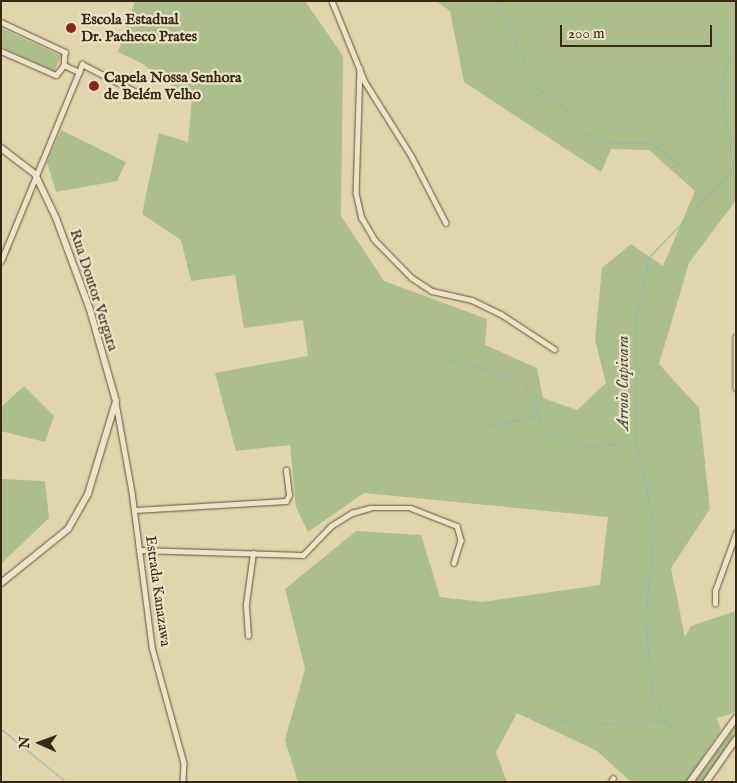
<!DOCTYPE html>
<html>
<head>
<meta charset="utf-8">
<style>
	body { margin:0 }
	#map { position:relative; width:737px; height:783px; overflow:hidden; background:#e0d5ac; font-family:"IM FELL English",serif }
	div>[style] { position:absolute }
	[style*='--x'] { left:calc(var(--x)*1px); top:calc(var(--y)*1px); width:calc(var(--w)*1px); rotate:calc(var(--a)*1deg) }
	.green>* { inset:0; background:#adbe8d }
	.stream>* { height:1px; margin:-0.5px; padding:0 0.5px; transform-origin:0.5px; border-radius:0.5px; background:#94b8b0 }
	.roads { filter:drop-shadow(0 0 1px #625239) drop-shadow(0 0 1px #625239) }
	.street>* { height:4.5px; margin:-2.25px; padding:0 2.25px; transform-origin:2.25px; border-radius:2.25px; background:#ebe4c9 }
	.secondary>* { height:6px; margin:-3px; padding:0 3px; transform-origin:3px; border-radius:3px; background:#ebe4c9 }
	.dots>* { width:14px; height:14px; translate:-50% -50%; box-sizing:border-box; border:2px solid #ebe4c9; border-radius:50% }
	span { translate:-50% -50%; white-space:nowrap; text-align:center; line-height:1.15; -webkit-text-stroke:4.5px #ebe4c9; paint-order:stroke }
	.poi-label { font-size:15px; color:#382713; font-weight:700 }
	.left { translate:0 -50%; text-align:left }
	.street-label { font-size:15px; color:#382713 }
	.water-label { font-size:16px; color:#4f4b3a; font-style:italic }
	.frame { position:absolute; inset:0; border:2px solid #382713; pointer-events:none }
	.north { position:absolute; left:15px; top:718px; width:50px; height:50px; -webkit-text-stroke:4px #ebe4c9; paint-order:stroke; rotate:272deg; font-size:14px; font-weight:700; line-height:20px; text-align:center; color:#382713 }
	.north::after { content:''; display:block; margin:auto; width:18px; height:22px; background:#382713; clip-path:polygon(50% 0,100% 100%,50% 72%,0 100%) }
	.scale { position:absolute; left:560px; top:25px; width:152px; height:22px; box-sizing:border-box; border:2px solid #382713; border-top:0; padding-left:6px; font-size:15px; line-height:18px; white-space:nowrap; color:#382713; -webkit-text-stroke:4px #ebe4c9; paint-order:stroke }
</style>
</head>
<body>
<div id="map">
	<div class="green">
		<div style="clip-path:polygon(135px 1px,305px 1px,343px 56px,341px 216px,384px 281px,487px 319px,485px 345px,537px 368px,543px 398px,577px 410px,606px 383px,595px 340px,602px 268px,631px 244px,663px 266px,695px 191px,649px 150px,611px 149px,601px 172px,464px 82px,450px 11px,436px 1px,736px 1px,736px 200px,689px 263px,659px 364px,699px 408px,710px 509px,671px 568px,685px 637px,691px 626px,736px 611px,736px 712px,717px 718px,721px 730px,686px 782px,631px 782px,597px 751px,517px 713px,496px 752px,507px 782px,298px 782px,285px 740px,305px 669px,285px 589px,356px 531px,421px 535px,440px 597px,482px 602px,600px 585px,608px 517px,364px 493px,308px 532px,296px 507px,290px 445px,236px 451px,215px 373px,308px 356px,303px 320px,244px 328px,235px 275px,191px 281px,181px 240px,142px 214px,159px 133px,188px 142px,192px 99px,141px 63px,118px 52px)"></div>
		<div style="clip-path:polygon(1px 28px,61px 56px,54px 71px,1px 47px)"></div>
		<div style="clip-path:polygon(61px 130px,126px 162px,117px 181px,56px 192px,47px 162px)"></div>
		<div style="clip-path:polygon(24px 386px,54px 416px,45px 442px,1px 431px,1px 407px)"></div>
		<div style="clip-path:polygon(1px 479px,45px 481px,49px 518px,1px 564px)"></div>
		<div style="clip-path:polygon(736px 724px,736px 735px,703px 782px,695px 782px)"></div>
	</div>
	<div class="stream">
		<div style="--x:497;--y:1;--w:94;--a:66.2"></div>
		<div style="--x:535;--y:87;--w:38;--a:35"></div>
		<div style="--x:566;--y:109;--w:31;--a:54"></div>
		<div style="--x:584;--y:134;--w:30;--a:17"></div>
		<div style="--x:613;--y:143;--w:38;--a:0"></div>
		<div style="--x:651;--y:143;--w:46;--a:37.1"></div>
		<div style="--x:688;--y:171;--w:31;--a:59"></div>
		<div style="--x:729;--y:142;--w:7;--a:-16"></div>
		<div style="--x:444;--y:359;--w:81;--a:14.2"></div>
		<div style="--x:523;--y:379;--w:58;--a:67.8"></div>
		<div style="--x:545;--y:433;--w:42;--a:19.3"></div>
		<div style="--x:585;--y:447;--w:51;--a:-6.7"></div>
		<div style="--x:471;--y:429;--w:67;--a:-11.1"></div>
		<div style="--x:530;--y:714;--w:56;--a:11.3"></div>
		<div style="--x:585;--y:725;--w:81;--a:-3.5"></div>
		<div style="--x:1;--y:729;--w:84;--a:39.2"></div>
		<div style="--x:679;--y:743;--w:56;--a:-118.9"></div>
		<div style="--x:652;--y:694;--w:75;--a:-95.3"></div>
		<div style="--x:645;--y:619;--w:92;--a:-84.4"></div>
		<div style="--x:654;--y:527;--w:88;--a:-101.8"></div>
		<div style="--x:636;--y:441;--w:118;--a:-90.5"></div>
		<div style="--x:635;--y:323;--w:67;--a:-78"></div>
		<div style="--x:649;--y:257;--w:122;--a:-46.3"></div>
		<div style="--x:733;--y:169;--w:82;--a:-98.4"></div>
		<div style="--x:721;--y:88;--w:30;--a:-76"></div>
		<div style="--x:728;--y:59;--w:9;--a:-27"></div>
	</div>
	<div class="roads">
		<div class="street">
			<div style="--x:332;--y:1;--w:87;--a:67.8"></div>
			<div style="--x:365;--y:82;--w:89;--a:57.9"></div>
			<div style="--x:412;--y:157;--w:74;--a:62.7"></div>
			<div style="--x:1;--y:22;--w:71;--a:25.1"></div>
			<div style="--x:65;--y:52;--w:13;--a:94"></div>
			<div style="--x:64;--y:65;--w:17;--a:25"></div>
			<div style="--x:1;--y:51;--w:60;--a:23.6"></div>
			<div style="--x:56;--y:75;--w:13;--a:-51"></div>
			<div style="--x:360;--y:68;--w:125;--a:91.8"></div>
			<div style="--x:356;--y:193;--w:26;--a:77"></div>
			<div style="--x:362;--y:218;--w:24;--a:60"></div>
			<div style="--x:374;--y:239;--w:54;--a:45.7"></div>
			<div style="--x:412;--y:278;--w:24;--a:33"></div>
			<div style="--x:432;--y:291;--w:41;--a:12.7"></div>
			<div style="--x:472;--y:300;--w:32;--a:26"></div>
			<div style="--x:501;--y:314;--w:64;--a:33.4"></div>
			<div style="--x:1;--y:261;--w:213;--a:-67.6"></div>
			<div style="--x:82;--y:64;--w:65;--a:27.3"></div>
			<div style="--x:736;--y:337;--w:51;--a:90"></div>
			<div style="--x:116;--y:403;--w:90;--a:79.8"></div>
			<div style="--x:132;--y:492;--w:156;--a:82.6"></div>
			<div style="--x:152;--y:647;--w:120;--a:74.6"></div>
			<div style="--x:184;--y:763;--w:19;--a:93"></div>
			<div style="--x:135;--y:510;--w:151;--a:-3.4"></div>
			<div style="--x:286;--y:501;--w:7;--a:-63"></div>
			<div style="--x:289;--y:495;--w:25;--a:-97"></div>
			<div style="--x:139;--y:550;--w:164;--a:1.7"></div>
			<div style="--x:303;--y:555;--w:40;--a:-46"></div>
			<div style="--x:331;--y:526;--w:25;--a:-32"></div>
			<div style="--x:352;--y:513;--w:19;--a:-16"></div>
			<div style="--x:370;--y:508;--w:41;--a:0"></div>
			<div style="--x:411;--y:508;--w:49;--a:21.4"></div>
			<div style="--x:457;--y:526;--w:15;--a:74"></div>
			<div style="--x:461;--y:540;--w:24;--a:107"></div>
			<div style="--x:715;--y:604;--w:13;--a:-90"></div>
			<div style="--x:715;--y:591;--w:62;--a:-70.1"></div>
			<div style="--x:248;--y:636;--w:32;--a:-94"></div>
			<div style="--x:246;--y:604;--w:51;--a:-82.2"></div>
			<div style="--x:611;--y:782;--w:4;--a:-63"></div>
		</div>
		<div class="secondary">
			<div style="--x:1;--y:148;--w:43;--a:37.4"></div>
			<div style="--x:35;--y:174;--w:49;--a:64.5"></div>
			<div style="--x:56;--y:218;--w:98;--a:69.7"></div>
			<div style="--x:90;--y:310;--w:95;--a:74.1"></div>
			<div style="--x:116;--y:401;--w:97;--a:106.8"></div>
			<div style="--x:88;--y:494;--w:40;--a:119.7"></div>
			<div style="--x:68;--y:529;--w:86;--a:141.1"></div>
			<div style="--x:690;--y:782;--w:79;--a:-54.3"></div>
			<div style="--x:706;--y:782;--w:52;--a:-55.1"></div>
		</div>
	</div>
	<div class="dots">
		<div style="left:71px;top:28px;background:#8f2418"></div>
		<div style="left:94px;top:86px;background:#8f2418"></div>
	</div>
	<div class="poi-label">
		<span class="left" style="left:81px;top:28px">Escola Estadual<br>Dr. Pacheco Prates</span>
		<span class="left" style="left:104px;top:86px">Capela Nossa Senhora<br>de Belém Velho</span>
	</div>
	<div class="street-label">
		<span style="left:94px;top:290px;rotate:72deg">Rua Doutor Vergara</span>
		<span style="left:158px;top:591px;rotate:82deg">Estrada Kanazawa</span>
	</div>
	<div class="water-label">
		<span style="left:624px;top:383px;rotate:-90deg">Arroio Capivara</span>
	</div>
	<div class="frame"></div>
	<div class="north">N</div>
	<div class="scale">200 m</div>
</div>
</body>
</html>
